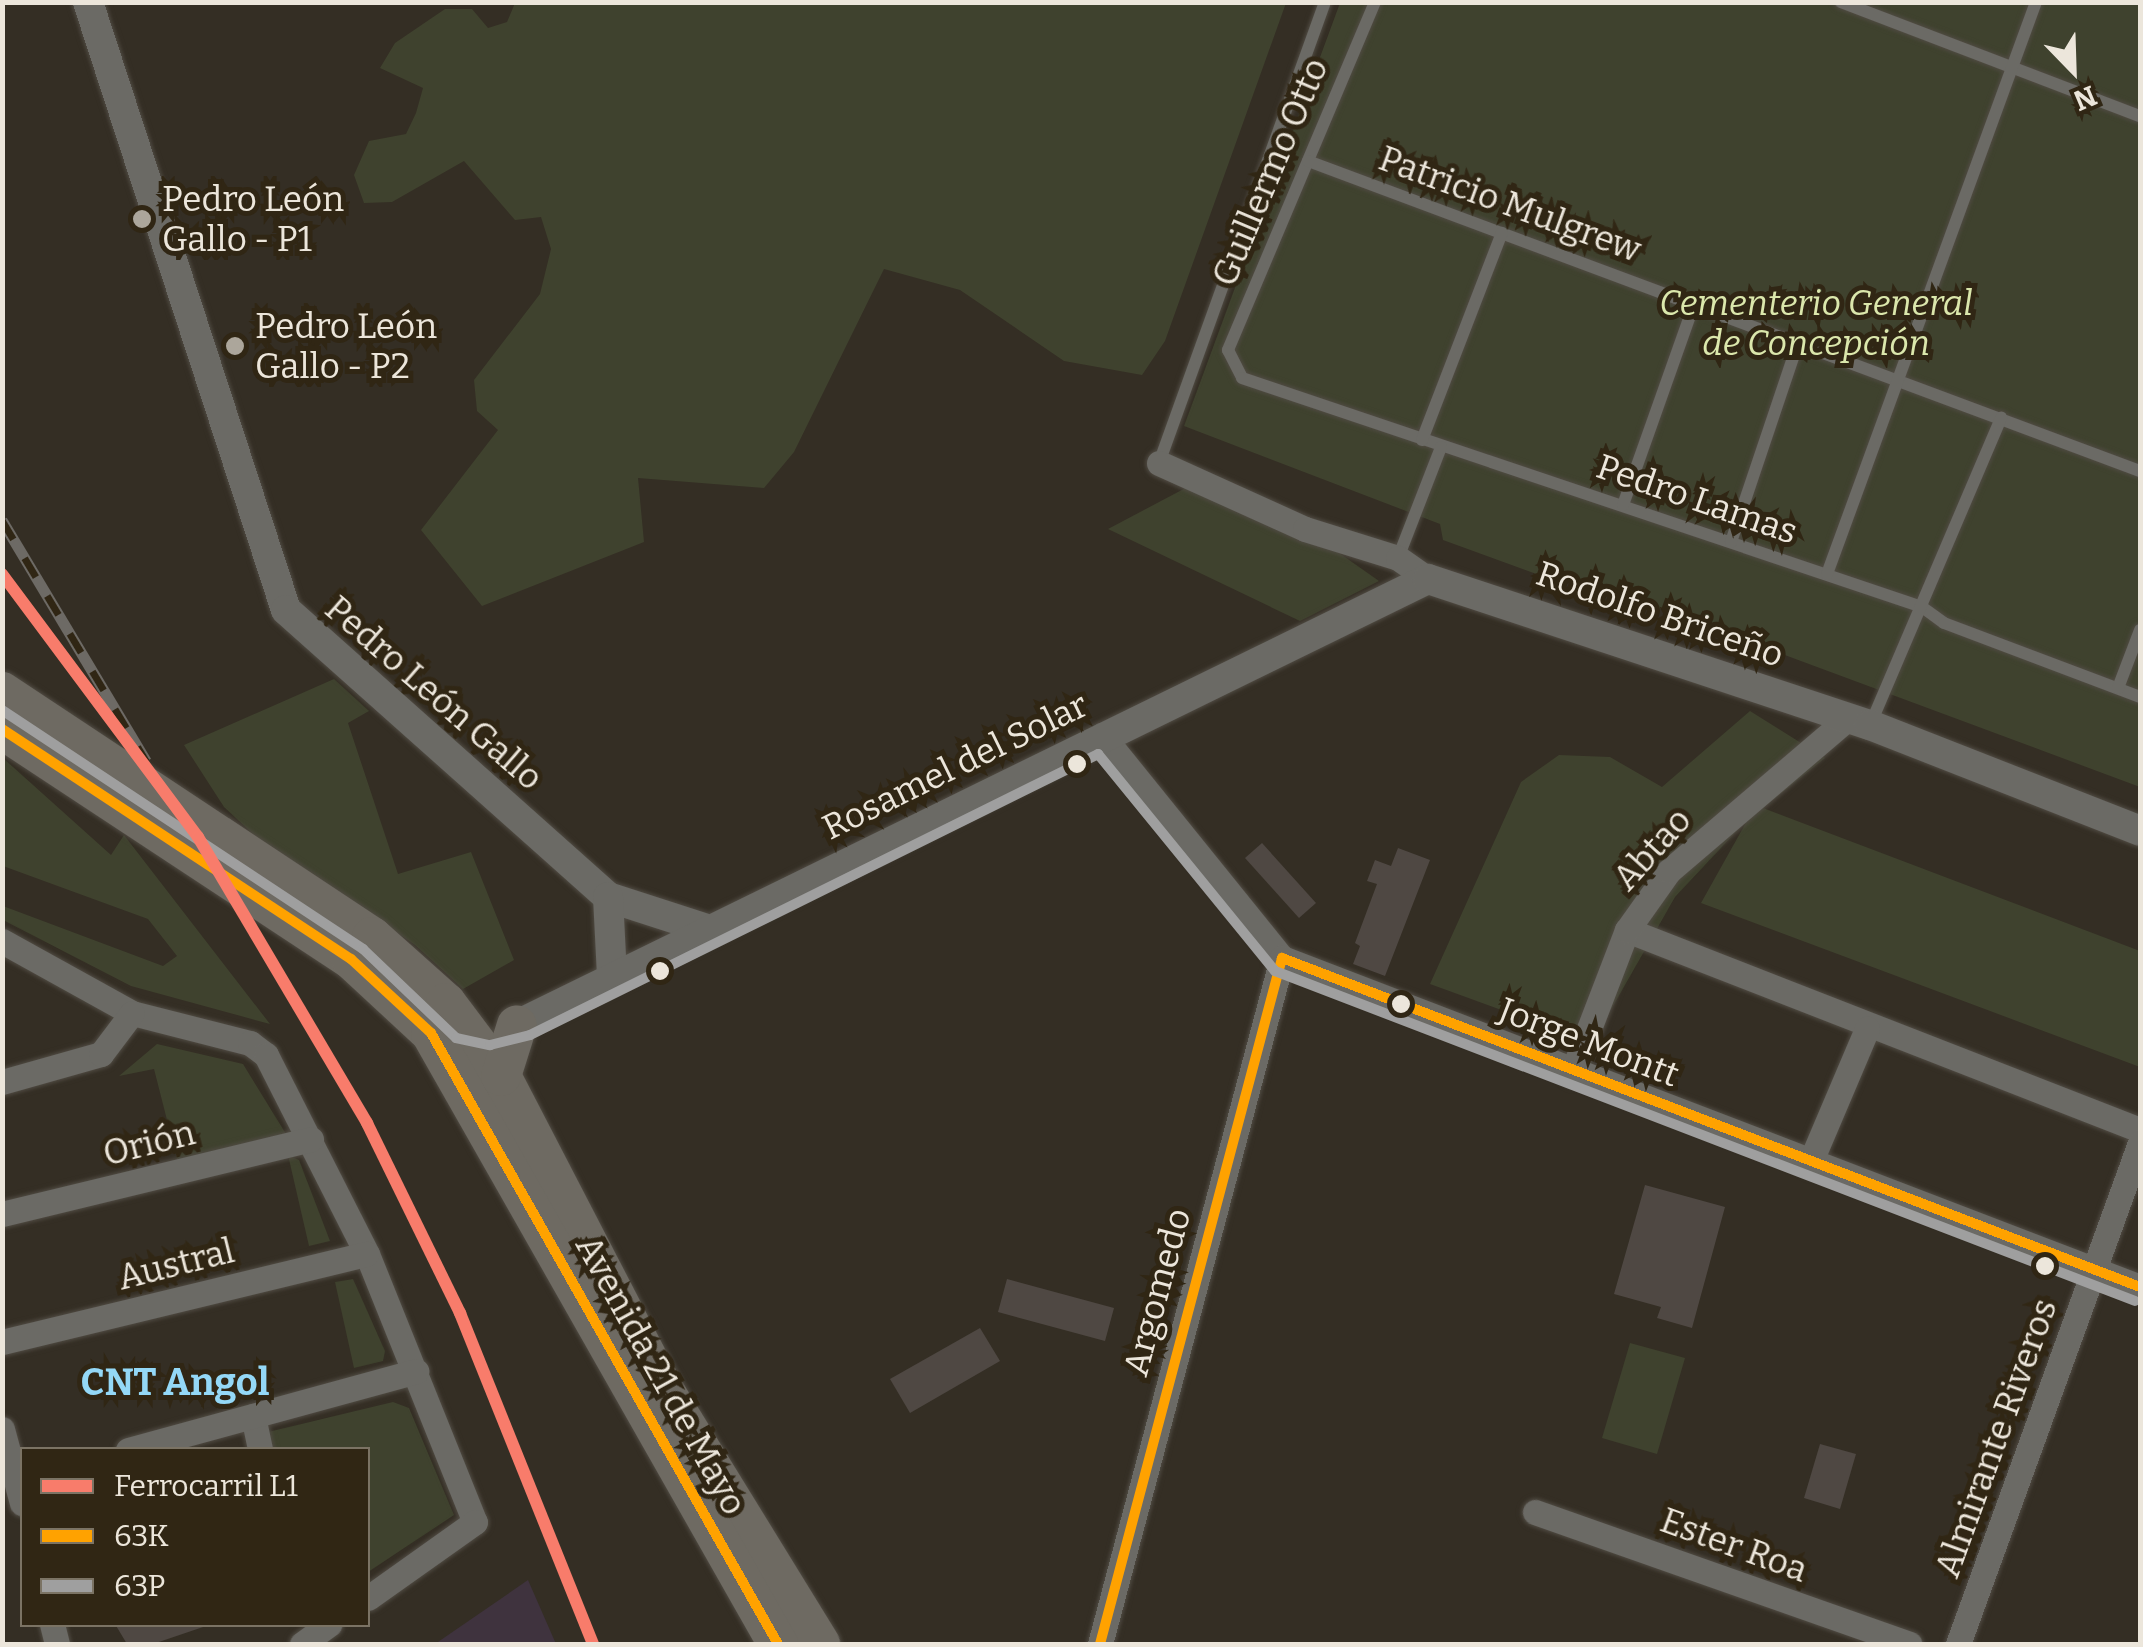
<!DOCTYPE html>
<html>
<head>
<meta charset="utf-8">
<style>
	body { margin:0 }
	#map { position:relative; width:2143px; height:1647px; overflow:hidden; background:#342e24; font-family:Bitter,serif }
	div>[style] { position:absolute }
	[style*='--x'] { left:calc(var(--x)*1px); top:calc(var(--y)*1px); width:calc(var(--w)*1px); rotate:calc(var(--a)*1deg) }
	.industrial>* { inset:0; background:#3f333e }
	.green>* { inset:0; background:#3f422e }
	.building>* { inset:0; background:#4f4843 }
	.roads { filter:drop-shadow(0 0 2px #504b43) drop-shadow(0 0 2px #504b43) }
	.service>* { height:12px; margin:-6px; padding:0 6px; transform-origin:6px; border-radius:6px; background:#6b6a65 }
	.minor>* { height:25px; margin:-12.5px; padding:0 12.5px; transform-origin:12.5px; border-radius:12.5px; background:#6b6a65 }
	.tertiary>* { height:30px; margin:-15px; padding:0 15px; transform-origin:15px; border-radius:15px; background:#6b6a65 }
	.primary>* { height:40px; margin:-20px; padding:0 20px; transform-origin:20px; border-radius:20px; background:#6e6a62 }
	.rail>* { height:11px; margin-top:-5.5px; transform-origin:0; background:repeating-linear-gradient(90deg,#302614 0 22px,#6d6a65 0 44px); box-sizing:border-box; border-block:2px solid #6d6a65 }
	.bus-1>* { height:10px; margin:-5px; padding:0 5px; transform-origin:5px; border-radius:5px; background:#ffa200 }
	.bus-2>* { height:10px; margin:-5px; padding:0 5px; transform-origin:5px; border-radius:5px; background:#9f9f9f }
	.rail-1>* { height:12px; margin:-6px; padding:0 6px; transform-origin:6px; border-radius:6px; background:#f87c6b }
	.dots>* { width:28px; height:28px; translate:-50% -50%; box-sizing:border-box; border:5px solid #302614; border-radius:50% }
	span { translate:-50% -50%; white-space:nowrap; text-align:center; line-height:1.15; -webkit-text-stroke:10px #302614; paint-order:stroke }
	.street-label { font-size:35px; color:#ece6db }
	.poi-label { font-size:35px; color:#ece6db }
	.left { translate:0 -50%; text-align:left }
	.park-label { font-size:35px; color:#dbe7ac; font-style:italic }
	.neighbourhood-label { font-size:38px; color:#94d8f6; font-weight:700 }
	.frame { position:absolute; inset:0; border:5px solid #ece6db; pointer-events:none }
	.legend { position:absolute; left:20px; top:1447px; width:350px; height:180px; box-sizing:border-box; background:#302614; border:2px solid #7b7364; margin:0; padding:12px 18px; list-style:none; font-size:30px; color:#ece6db }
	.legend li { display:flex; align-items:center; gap:20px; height:50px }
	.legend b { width:50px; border:2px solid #7b7364 }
	.north { position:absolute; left:2023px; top:20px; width:100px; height:100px; -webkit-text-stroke:8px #302614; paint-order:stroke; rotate:157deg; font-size:28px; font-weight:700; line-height:40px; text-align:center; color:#ece6db }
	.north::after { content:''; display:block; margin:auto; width:35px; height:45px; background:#ece6db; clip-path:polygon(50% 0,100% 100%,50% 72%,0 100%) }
</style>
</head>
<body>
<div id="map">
	<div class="industrial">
		<div style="clip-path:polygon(528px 1580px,556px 1644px,435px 1644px)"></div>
	</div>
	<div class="green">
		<div style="clip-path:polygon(515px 3px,515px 2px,1286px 3px,1165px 341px,1142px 375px,1064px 361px,960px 290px,884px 269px,794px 452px,764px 488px,638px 478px,644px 542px,482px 606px,421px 530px,498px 430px,477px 411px,474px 380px,540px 294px,551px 249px,541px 217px,515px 220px,464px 161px,392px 202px,364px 203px,354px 175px,369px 141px,406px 134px,416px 113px,423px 88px,380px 68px,395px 43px,445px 9px,472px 9px,488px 28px,507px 22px)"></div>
		<div style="clip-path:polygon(1340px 3px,2140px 3px,2140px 787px,1551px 568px,1539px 575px,1443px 540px,1440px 524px,1184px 426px)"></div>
		<div style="clip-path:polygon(1195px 483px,1305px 529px,1379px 581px,1300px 621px,1108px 529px)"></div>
		<div style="clip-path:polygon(334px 679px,369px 711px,348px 723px,398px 874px,471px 852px,514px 960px,463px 989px,415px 945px,254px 835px,224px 807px,184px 745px)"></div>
		<div style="clip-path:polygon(1750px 711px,1825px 758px,1763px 808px,2140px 951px,2140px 1067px,1701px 903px,1748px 819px,1675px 897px,1592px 1043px,1430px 984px,1521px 782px,1559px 755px,1610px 757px,1662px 787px)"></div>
		<div style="clip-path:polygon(3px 758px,111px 855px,124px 835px,270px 1024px,131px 986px,3px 920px,3px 906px,163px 966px,177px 956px,148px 919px,3px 866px)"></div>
		<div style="clip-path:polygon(157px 1044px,243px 1064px,286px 1134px,178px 1163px,154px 1069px,119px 1076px)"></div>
		<div style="clip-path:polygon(288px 1155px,299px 1160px,330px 1241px,309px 1246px)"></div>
		<div style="clip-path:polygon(353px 1279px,385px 1351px,383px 1361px,354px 1368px,335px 1282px)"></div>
		<div style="clip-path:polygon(1630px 1343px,1685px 1358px,1657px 1454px,1602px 1438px)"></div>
		<div style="clip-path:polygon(393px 1402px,409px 1408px,454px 1515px,368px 1572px,368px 1450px,268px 1449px,268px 1432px)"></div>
	</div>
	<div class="building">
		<div style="clip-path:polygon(1262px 843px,1316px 903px,1299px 918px,1245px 858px)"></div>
		<div style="clip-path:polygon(1398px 848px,1430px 860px,1385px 976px,1353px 964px,1360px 946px,1355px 943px,1377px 884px,1367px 881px,1375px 860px,1391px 866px)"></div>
		<div style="clip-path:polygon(1645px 1185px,1725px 1207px,1692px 1328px,1657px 1318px,1661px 1307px,1614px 1294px)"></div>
		<div style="clip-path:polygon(1007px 1279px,1114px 1308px,1105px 1341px,998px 1312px)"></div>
		<div style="clip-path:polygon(980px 1328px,1000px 1361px,910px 1413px,890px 1379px)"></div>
		<div style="clip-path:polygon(1820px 1444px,1856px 1454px,1840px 1509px,1804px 1498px)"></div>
		<div style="clip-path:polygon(115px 1624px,205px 1624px,206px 1626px,153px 1644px,127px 1644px)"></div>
	</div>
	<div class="roads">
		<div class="service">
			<div style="--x:1375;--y:2;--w:378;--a:112.9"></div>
			<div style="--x:1228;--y:350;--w:31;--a:63"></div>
			<div style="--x:1242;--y:378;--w:718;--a:18.61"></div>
			<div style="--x:1922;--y:607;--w:27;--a:36"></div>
			<div style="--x:1944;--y:623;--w:210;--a:20.7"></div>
			<div style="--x:1841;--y:2;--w:320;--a:20.9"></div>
			<div style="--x:1308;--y:161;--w:888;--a:20.44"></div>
			<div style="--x:1422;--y:440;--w:222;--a:-68.9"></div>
			<div style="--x:1159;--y:463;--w:490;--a:-70.2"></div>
			<div style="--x:1623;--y:505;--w:213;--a:-70.5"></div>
			<div style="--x:1731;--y:542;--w:210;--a:-71.4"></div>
			<div style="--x:1398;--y:558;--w:119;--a:-68.8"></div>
			<div style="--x:1827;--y:574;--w:609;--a:-69.93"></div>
			<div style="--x:2118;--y:688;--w:62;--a:-69.2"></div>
			<div style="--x:1871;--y:723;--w:332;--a:-66.9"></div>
		</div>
		<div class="minor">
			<div style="--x:1159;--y:463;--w:160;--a:24.3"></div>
			<div style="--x:1305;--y:529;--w:97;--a:17.3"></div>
			<div style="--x:1398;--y:558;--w:37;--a:35"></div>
			<div style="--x:1102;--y:735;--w:287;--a:51.1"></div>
			<div style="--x:1282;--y:958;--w:919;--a:20.98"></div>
			<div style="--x:1627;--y:930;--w:551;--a:21.3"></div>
			<div style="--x:2;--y:941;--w:149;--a:29"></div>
			<div style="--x:132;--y:1013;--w:122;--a:14.3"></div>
			<div style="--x:250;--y:1043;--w:20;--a:37"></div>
			<div style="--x:266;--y:1055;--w:223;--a:63.1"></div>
			<div style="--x:367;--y:1254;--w:289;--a:68.1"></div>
			<div style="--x:475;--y:1522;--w:131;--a:144.6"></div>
			<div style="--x:1572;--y:1073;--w:153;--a:-69"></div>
			<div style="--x:1627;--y:930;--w:72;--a:-54.6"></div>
			<div style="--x:1669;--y:871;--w:235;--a:-40.5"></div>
			<div style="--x:2;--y:1082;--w:103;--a:-15.8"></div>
			<div style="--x:101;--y:1054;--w:51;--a:-52.9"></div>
			<div style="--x:1810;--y:1163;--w:146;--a:-67"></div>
			<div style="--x:2;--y:1214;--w:318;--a:-13.6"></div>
			<div style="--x:2;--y:1342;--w:375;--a:-13.6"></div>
			<div style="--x:253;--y:1416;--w:35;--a:78"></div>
			<div style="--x:2;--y:1429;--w:77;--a:74.9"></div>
			<div style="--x:128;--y:1450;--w:299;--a:-15.3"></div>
			<div style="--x:1535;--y:1512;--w:397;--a:19.4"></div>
			<div style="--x:52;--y:1624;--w:21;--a:76"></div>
			<div style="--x:302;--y:1644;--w:34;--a:-36"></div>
			<div style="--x:1100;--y:1644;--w:710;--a:-75.14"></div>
			<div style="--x:1958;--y:1644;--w:533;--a:-70.04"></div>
		</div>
		<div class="tertiary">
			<div style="--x:88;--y:2;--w:639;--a:71.96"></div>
			<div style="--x:286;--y:610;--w:431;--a:41.7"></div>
			<div style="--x:608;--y:897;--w:104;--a:17.9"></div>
			<div style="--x:608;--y:897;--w:80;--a:87.1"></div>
			<div style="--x:517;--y:1025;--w:1014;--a:-26.09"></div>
			<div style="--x:1428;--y:579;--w:465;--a:18.3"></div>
			<div style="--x:1870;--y:725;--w:290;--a:21.4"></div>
		</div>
		<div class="primary">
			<div style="--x:2;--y:692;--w:444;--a:33.5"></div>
			<div style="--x:372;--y:937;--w:99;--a:41.7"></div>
			<div style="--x:446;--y:1003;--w:91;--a:53"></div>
			<div style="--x:501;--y:1076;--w:350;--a:62.6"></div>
			<div style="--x:662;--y:1387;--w:302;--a:58.4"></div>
			<div style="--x:2;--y:729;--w:418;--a:33.4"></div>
			<div style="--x:351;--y:959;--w:109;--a:42.8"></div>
			<div style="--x:431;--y:1033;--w:703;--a:60.41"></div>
			<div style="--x:501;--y:1076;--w:53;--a:-72.6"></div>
		</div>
	</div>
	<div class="rail">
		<div style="--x:2;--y:520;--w:281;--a:59.1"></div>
	</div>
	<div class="bus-1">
		<div style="--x:2;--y:729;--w:418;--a:33.4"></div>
		<div style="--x:351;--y:959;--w:109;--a:42.8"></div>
		<div style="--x:431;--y:1033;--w:703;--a:60.41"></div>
		<div style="--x:1100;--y:1644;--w:710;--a:-75.14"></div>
		<div style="--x:1282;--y:958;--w:919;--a:20.98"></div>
	</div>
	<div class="bus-2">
		<div style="--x:2;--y:710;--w:433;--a:33.5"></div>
		<div style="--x:363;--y:949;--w:129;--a:43.7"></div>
		<div style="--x:456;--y:1038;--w:35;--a:12"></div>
		<div style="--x:490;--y:1045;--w:41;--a:-14"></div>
		<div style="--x:530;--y:1035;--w:634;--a:-26.32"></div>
		<div style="--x:1098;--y:754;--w:280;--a:50.8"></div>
		<div style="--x:1275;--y:971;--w:921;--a:20.99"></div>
	</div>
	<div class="rail-1">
		<div style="--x:2;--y:574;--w:328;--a:53.3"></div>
		<div style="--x:198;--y:837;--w:332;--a:59.4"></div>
		<div style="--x:367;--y:1123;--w:212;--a:63.9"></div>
		<div style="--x:460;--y:1313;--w:357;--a:68.1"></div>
	</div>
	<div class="dots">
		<div style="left:142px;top:219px;background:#aca69b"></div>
		<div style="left:235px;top:346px;background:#aca69b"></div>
		<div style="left:1077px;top:764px;background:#ece6db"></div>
		<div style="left:660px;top:971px;background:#ece6db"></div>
		<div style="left:1401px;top:1004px;background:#ece6db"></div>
		<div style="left:2045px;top:1266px;background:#ece6db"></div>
	</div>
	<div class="street-label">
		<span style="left:1270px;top:172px;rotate:-67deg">Guillermo Otto</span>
		<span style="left:1510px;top:204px;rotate:20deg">Patricio Mulgrew</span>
		<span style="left:1697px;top:499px;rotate:19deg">Pedro Lamas</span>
		<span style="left:1660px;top:614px;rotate:19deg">Rodolfo Briceño</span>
		<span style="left:434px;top:693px;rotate:41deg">Pedro León Gallo</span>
		<span style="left:955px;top:766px;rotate:-26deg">Rosamel del Solar</span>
		<span style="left:1652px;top:849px;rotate:-48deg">Abtao</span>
		<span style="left:1589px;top:1042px;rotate:21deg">Jorge Montt</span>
		<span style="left:149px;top:1143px;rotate:-14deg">Orión</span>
		<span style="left:176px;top:1264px;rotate:-14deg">Austral</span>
		<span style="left:1157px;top:1292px;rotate:-75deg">Argomedo</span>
		<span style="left:661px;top:1375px;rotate:61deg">Avenida 21 de Mayo</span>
		<span style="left:1996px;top:1438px;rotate:-70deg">Almirante Riveros</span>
		<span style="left:1734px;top:1545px;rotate:20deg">Ester Roa</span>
	</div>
	<div class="poi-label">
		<span class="left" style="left:162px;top:219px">Pedro León<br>Gallo - P1</span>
		<span class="left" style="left:255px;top:346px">Pedro León<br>Gallo - P2</span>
	</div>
	<div class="park-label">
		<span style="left:1816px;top:323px">Cementerio General<br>de Concepción</span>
	</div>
	<div class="neighbourhood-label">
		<span style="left:175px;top:1383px">CNT Angol</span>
	</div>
	<div class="frame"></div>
	<ul class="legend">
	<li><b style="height:12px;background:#f87c6b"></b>Ferrocarril L1</li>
	<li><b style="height:12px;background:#ffa200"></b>63K</li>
	<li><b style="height:12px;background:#9f9f9f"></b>63P</li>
	</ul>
	<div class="north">N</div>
</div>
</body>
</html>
